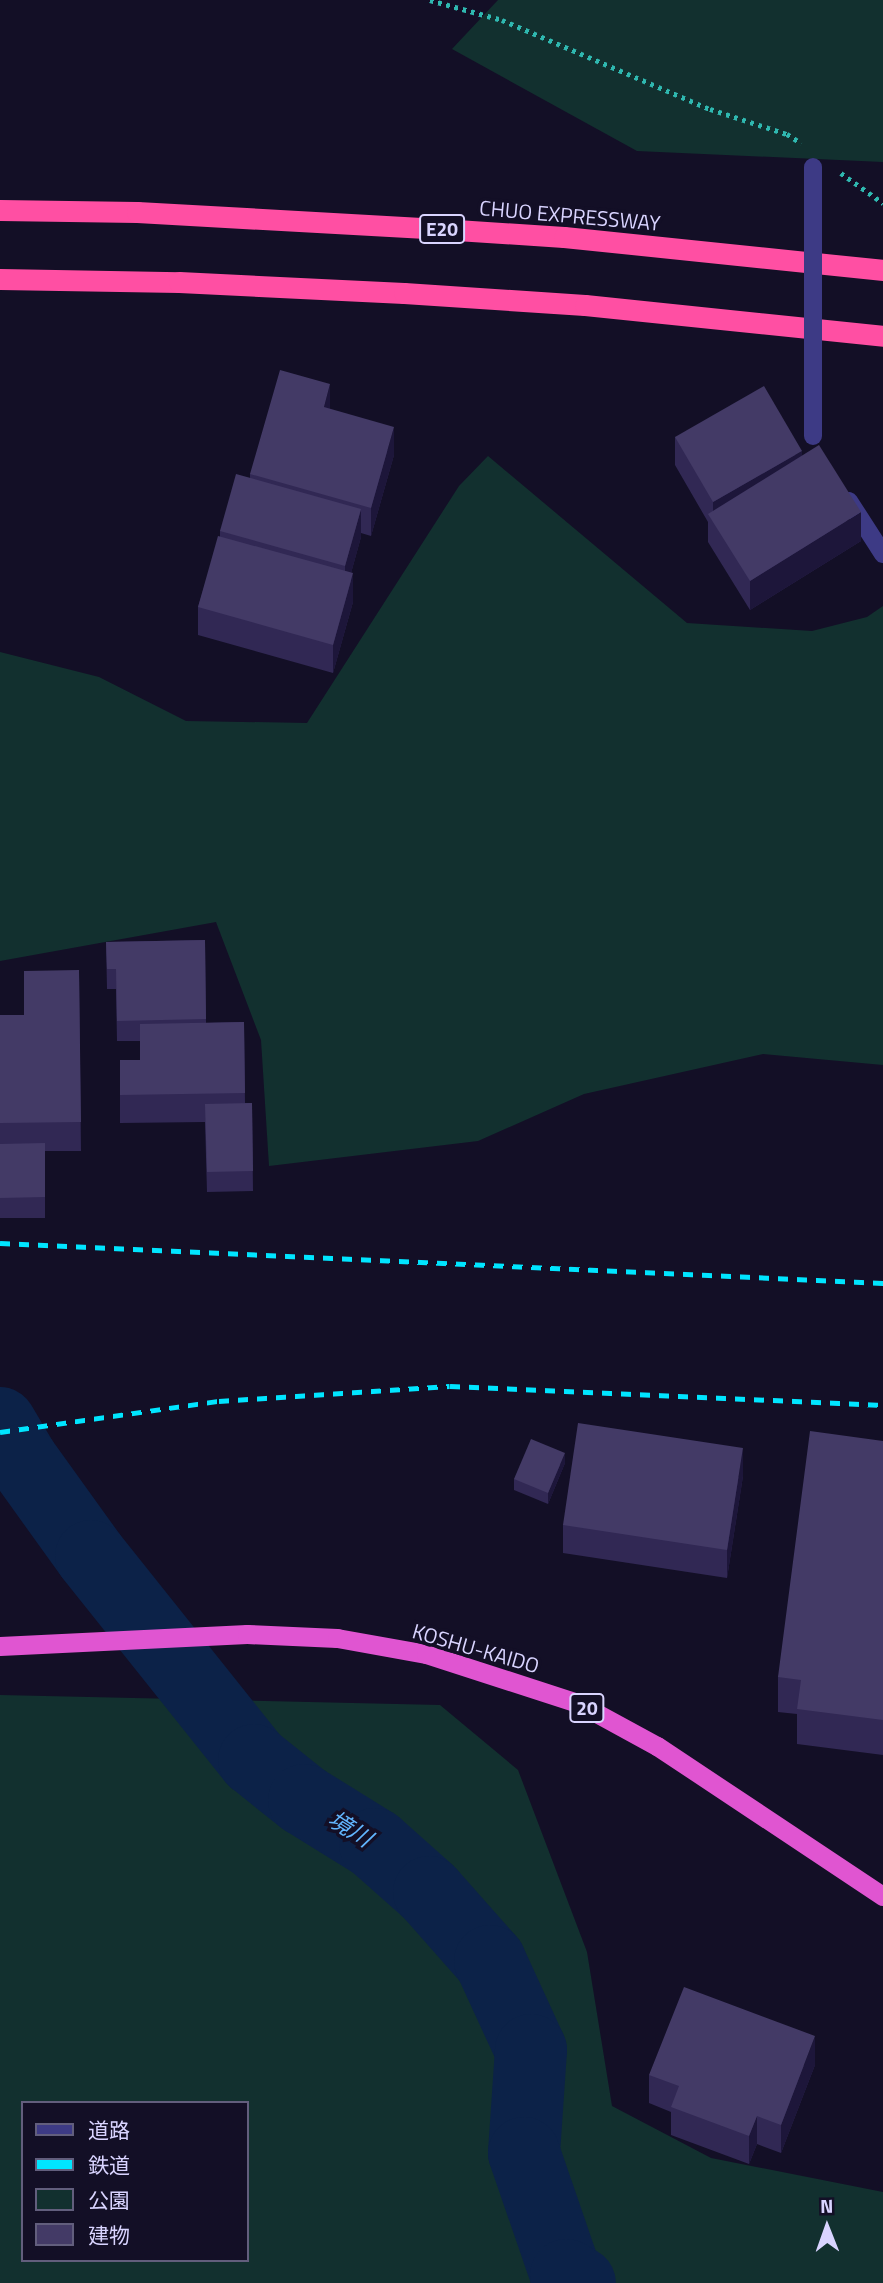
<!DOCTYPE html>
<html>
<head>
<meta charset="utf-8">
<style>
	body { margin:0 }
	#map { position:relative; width:883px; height:2283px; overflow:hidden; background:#130f26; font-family:"Titillium Web","Noto Sans JP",sans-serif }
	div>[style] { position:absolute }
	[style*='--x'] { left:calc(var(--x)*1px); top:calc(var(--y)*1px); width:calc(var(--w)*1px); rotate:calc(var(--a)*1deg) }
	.green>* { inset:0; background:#12302f }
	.river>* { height:72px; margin:-36px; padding:0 36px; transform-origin:36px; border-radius:36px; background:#0c2248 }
	.path>* { height:4.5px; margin-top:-2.25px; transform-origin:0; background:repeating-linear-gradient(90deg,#2fb8b0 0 3.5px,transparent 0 8.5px) }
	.minor>* { height:18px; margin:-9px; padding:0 9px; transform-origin:9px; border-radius:9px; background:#3d3a85 }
	.trunk>* { height:19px; margin:-9.5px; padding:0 9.5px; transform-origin:9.5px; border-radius:9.5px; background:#e055d1 }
	.motorway>* { height:21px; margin:-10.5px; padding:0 10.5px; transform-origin:10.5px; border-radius:10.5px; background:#ff4fa3 }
	.rail>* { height:5px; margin-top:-2.5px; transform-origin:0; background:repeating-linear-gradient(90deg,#00e5ff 0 10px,transparent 0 19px) }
	.minor-bridge>* { height:18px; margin:-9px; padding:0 9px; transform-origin:9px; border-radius:9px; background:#3d3a85 }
	.wall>* { inset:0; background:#312854 }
	.shaded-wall>* { inset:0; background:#1d163a }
	.building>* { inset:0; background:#433a66 }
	span { translate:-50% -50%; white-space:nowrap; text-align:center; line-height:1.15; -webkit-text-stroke:7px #130f26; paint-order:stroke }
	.shield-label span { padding:2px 5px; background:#130f26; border:2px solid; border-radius:5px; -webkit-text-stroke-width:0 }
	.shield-label { font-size:19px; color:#d9d4ff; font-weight:700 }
	.street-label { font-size:21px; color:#d9d4ff }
	.water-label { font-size:23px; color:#62b6ff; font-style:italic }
	.legend { position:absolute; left:21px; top:2101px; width:228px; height:161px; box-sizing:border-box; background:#130f26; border:2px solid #625e7d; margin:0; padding:9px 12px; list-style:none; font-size:21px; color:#d9d4ff }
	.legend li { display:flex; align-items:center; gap:14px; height:35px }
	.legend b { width:35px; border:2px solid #625e7d }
	.north { position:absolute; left:792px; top:2192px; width:70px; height:70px; -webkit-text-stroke:5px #130f26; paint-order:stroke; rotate:359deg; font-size:19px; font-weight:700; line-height:28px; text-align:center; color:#d9d4ff }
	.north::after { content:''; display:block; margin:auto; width:24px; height:32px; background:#d9d4ff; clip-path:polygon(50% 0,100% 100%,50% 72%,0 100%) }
</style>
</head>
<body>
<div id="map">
	<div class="green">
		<div style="clip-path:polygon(498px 0,883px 0,883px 162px,637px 151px,452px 49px)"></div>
		<div style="clip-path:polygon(488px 456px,687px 623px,812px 631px,867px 617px,883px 606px,883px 1065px,763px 1054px,584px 1094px,478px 1141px,269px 1166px,261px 1040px,216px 922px,0 961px,0 652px,99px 677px,186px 721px,307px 723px,459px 486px)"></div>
		<div style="clip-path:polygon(evenodd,0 1695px,440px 1705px,518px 1770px,587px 1952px,612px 2106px,711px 2158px,883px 2192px,883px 2283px,0 2283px,0 1695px,23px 2103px,247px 2103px,247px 2260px,23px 2260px,23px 2103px)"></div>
	</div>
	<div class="river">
		<div style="--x:0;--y:1423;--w:43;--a:59.3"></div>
		<div style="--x:22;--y:1460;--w:118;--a:54.3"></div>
		<div style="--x:91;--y:1556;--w:261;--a:51.4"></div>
		<div style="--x:254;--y:1760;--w:64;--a:38.7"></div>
		<div style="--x:304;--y:1800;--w:84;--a:31.8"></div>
		<div style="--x:375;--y:1844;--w:72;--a:41.6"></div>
		<div style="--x:429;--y:1892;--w:92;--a:48.5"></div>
		<div style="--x:490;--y:1961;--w:98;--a:65.3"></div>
		<div style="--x:531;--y:2050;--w:103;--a:93.9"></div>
		<div style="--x:524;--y:2153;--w:129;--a:71"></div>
		<div style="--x:566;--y:2275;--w:16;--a:30"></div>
	</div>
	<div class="path">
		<div style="--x:430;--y:0;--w:75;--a:15.5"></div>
		<div style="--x:502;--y:20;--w:226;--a:23.2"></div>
		<div style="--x:710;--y:109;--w:81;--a:18"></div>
		<div style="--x:787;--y:134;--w:17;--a:33"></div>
		<div style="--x:841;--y:173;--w:52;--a:35.5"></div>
	</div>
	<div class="minor">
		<div style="--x:849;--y:501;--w:63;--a:57.3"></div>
	</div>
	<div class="trunk">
		<div style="--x:0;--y:1646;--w:247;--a:-2.8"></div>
		<div style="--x:247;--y:1634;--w:90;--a:2.5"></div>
		<div style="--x:337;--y:1638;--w:90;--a:10.2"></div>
		<div style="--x:426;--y:1654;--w:160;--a:17.9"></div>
		<div style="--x:578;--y:1703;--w:90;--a:28.6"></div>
		<div style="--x:657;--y:1746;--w:271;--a:33.6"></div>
	</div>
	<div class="motorway">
		<div style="--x:0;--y:210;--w:137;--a:0.8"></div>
		<div style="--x:137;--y:212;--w:289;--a:3.2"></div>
		<div style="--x:426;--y:228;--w:138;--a:3.7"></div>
		<div style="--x:564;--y:237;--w:321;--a:5.9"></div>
		<div style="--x:0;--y:279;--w:179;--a:1"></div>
		<div style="--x:179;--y:282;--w:225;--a:2.8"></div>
		<div style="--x:404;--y:293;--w:181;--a:3.8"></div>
		<div style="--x:585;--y:305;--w:300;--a:5.9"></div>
	</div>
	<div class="rail">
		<div style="--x:0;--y:1243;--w:884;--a:2.59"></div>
		<div style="--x:0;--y:1432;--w:221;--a:-8.1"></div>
		<div style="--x:219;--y:1401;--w:231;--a:-3.7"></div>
		<div style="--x:450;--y:1386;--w:433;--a:2.5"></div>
	</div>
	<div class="minor-bridge">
		<div style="--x:813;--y:436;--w:269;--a:-90"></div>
	</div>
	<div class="wall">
		<div style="clip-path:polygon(330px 409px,394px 455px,371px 536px,361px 533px,361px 537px,351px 573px,353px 602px,333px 673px,198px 635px,198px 607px,220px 536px,220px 531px,250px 478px,250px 474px)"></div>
		<div style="clip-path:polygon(675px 437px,802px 456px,861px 541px,750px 610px,708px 542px,708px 522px,675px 465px)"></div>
		<div style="clip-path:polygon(205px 940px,206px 1023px,244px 1022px,245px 1103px,252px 1103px,253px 1191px,207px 1192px,205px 1122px,120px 1123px,120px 1060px,140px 1060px,140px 1041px,117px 1041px,116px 989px,107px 989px,106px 942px)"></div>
		<div style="clip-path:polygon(79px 970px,81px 1151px,45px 1151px,45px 1218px,0 1218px,0 1015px,24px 1015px)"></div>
		<div style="clip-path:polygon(883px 1441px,883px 1755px,797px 1744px,797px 1714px,778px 1712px,778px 1677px)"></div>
		<div style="clip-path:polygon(565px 1463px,548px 1504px,514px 1490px,514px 1479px)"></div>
		<div style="clip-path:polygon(743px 1476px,727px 1578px,563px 1553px,563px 1525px)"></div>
		<div style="clip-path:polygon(815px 2065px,781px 2153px,757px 2144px,749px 2164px,671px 2135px,671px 2112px,649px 2103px,649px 2075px)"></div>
	</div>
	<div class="shaded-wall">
		<div style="clip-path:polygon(330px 384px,330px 413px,324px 407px)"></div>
		<div style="clip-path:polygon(394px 427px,394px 455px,371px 536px,371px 508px)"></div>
		<div style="clip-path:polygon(802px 451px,802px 480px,713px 521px,713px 502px)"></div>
		<div style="clip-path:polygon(361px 509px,361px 537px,345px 595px,345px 566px)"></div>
		<div style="clip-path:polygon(861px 512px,861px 541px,750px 610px,750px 581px)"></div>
		<div style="clip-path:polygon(353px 573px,353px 602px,333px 673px,333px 645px)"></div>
		<div style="clip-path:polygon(743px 1448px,743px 1476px,727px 1578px,727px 1550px)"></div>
		<div style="clip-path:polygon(565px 1453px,565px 1463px,548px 1504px,548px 1493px)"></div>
		<div style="clip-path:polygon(815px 2036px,815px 2065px,781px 2153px,781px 2125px)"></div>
		<div style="clip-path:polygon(757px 2116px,757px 2144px,749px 2164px,749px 2136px)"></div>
	</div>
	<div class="building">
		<div style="clip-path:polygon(280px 370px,330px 384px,324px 407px,394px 427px,371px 508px,250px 474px)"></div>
		<div style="clip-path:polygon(764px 386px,802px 451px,713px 502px,675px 437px)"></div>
		<div style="clip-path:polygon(819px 445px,861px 512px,750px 581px,708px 514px)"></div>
		<div style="clip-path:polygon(236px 474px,361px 509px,345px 566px,220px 531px)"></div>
		<div style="clip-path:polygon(218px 536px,353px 573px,333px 645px,198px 607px)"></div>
		<div style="clip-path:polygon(205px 940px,206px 1019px,117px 1021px,116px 969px,107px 969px,106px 942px)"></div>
		<div style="clip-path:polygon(79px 970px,81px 1122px,0 1123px,0 1015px,24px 1015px,24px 971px)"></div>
		<div style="clip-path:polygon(244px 1022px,245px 1093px,120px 1095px,120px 1060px,140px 1060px,140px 1024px)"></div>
		<div style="clip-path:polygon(252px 1103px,253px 1171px,207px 1172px,205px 1104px)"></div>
		<div style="clip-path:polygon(45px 1143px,45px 1197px,0 1198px,0 1144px)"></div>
		<div style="clip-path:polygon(578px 1423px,743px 1448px,727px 1550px,563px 1525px)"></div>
		<div style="clip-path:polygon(810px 1431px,883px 1441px,883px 1720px,797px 1709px,801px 1680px,778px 1677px)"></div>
		<div style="clip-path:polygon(531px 1439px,565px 1453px,548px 1493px,514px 1479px)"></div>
		<div style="clip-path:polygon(684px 1987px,815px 2036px,781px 2125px,757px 2116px,749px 2136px,671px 2107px,679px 2086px,649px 2075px)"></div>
	</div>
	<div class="shield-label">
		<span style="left:442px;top:229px">E20</span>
		<span style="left:587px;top:1708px">20</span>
	</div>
	<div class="street-label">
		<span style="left:570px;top:215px;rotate:5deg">CHUO EXPRESSWAY</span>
		<span style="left:476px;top:1648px;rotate:16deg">KOSHU-KAIDO</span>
	</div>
	<div class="water-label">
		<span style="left:350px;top:1829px;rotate:32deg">境川</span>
	</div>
	<ul class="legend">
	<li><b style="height:9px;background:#3d3a85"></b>道路</li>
	<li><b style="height:9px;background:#00e5ff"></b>鉄道</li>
	<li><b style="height:19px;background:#12302f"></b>公園</li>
	<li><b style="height:19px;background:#433a66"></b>建物</li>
	</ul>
	<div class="north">N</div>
</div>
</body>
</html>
